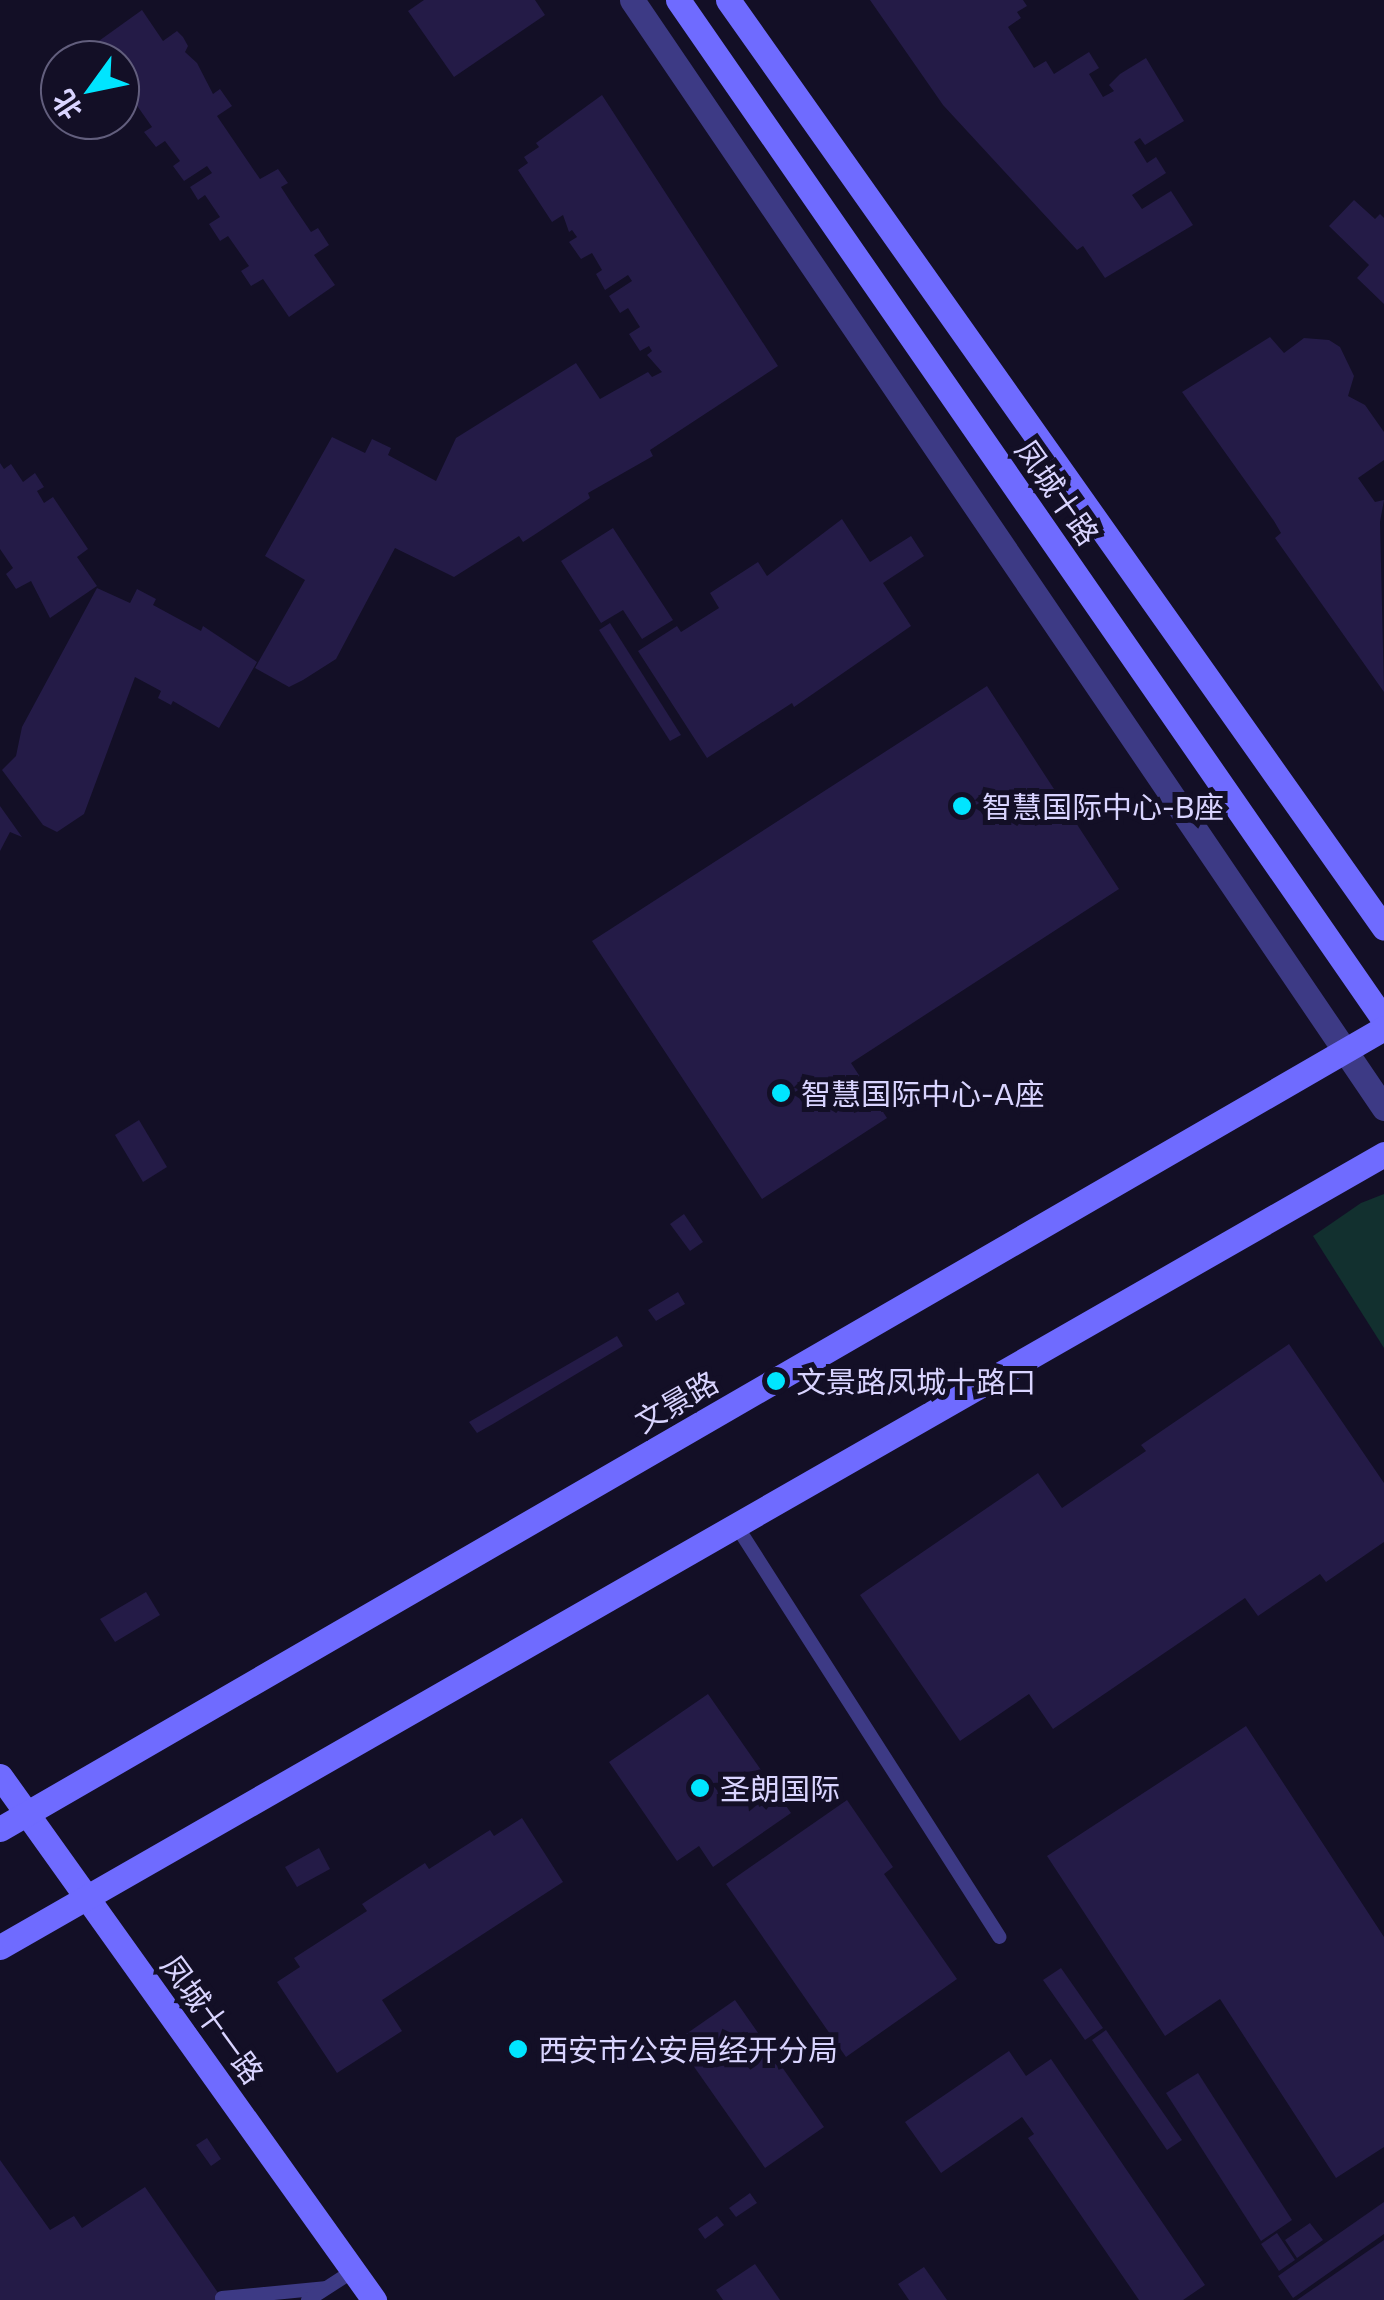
<!DOCTYPE html>
<html>
<head>
<meta charset="utf-8">
<style>
	body { margin:0 }
	#map { position:relative; width:1384px; height:2300px; overflow:hidden; background:#130f26; font-family:Commissioner,"Noto Sans SC",sans-serif }
	div>[style] { position:absolute }
	[style*='--x'] { left:calc(var(--x)*1px); top:calc(var(--y)*1px); width:calc(var(--w)*1px); rotate:calc(var(--a)*1deg) }
	.green>* { inset:0; background:#12302f }
	.building>* { inset:0; background:#241b47 }
	.lane>* { height:14px; margin:-7px; padding:0 7px; transform-origin:7px; border-radius:7px; background:#3d3a85 }
	.street>* { height:25px; margin:-12.5px; padding:0 12.5px; transform-origin:12.5px; border-radius:12.5px; background:#3d3a85 }
	.secondary>* { height:25px; margin:-12.5px; padding:0 12.5px; transform-origin:12.5px; border-radius:12.5px; background:#6f6bff }
	.dots>* { width:28px; height:28px; translate:-50% -50%; box-sizing:border-box; border:5px solid #130f26; border-radius:50% }
	span { translate:-50% -50%; white-space:nowrap; text-align:center; line-height:1.15; -webkit-text-stroke:10px #130f26; paint-order:stroke }
	.street-label { font-size:30px; color:#d9d4ff }
	.poi-label { font-size:30px; color:#d9d4ff }
	.left { translate:0 -50%; text-align:left }
	.north { position:absolute; left:40px; top:40px; width:100px; height:100px; box-sizing:border-box; background:#130f26; border:2px solid #625e7d; border-radius:50%; rotate:237deg; font-size:28px; font-weight:700; line-height:40px; text-align:center; color:#d9d4ff }
	.north::after { content:''; display:block; margin:auto; width:35px; height:45px; background:#00e5ff; clip-path:polygon(50% 0,100% 100%,50% 72%,0 100%) }
</style>
</head>
<body>
<div id="map">
	<div class="green">
		<div style="clip-path:polygon(1384px 1194px,1384px 1348px,1313px 1236px,1361px 1203px)"></div>
	</div>
	<div class="building">
		<div style="clip-path:polygon(424px 0,535px 0,545px 15px,454px 77px,408px 11px)"></div>
		<div style="clip-path:polygon(870px 0,1023px 0,1027px 6px,1017px 12px,1021px 18px,1008px 27px,1034px 68px,1046px 61px,1054px 74px,1089px 52px,1099px 68px,1089px 74px,1103px 97px,1114px 91px,1109px 85px,1120px 74px,1146px 58px,1184px 121px,1145px 145px,1140px 138px,1134px 142px,1147px 163px,1156px 157px,1166px 173px,1132px 195px,1142px 209px,1171px 191px,1193px 225px,1105px 278px,1083px 246px,1077px 250px,943px 105px)"></div>
		<div style="clip-path:polygon(142px 10px,163px 41px,177px 31px,183px 37px,188px 46px,185px 52px,197px 63px,213px 94px,220px 89px,232px 106px,217px 116px,260px 179px,278px 169px,288px 183px,281px 187px,292px 204px,311px 232px,318px 228px,329px 245px,314px 255px,335px 285px,289px 317px,263px 279px,251px 286px,241px 271px,249px 266px,228px 236px,220px 241px,209px 224px,220px 217px,205px 195px,198px 200px,190px 187px,212px 173px,207px 166px,184px 181px,173px 166px,180px 161px,165px 141px,156px 147px,144px 132px,152px 127px,131px 97px,123px 103px,120px 98px,120px 60px,108px 60px,96px 43px)"></div>
		<div style="clip-path:polygon(602px 95px,778px 366px,650px 450px,653px 456px,588px 493px,590px 498px,534px 535px,523px 542px,519px 536px,454px 577px,395px 548px,336px 659px,303px 680px,289px 687px,255px 668px,305px 580px,265px 556px,332px 437px,365px 453px,372px 439px,391px 448px,388px 455px,436px 481px,456px 438px,576px 363px,600px 399px,648px 372px,652px 377px,662px 372px,647px 355px,652px 351px,649px 346px,640px 351px,629px 334px,640px 327px,628px 308px,620px 313px,609px 296px,632px 281px,628px 275px,605px 290px,596px 274px,602px 270px,592px 253px,581px 259px,569px 242px,577px 237px,572px 230px,569px 232px,563px 215px,552px 222px,518px 170px,528px 163px,524px 157px,539px 147px,536px 143px)"></div>
		<div style="clip-path:polygon(1354px 200px,1375px 219px,1380px 214px,1384px 218px,1384px 304px,1357px 278px,1369px 265px,1329px 226px)"></div>
		<div style="clip-path:polygon(1270px 337px,1284px 353px,1304px 338px,1329px 340px,1340px 347px,1354px 376px,1348px 396px,1365px 405px,1384px 432px,1384px 460px,1358px 478px,1375px 502px,1384px 500px,1380px 522px,1384px 692px,1275px 538px,1281px 533px,1274px 521px,1182px 392px)"></div>
		<div style="clip-path:polygon(0 463px,4px 469px,11px 464px,23px 482px,35px 473px,44px 487px,37px 491px,44px 503px,53px 497px,88px 549px,77px 557px,97px 586px,50px 618px,31px 581px,16px 589px,6px 574px,13px 568px,0 549px)"></div>
		<div style="clip-path:polygon(842px 519px,870px 562px,911px 536px,924px 556px,883px 583px,911px 626px,794px 707px,792px 703px,707px 758px,638px 651px,677px 626px,681px 632px,719px 608px,710px 593px,758px 562px,767px 576px)"></div>
		<div style="clip-path:polygon(613px 528px,673px 620px,642px 639px,623px 610px,601px 623px,561px 561px)"></div>
		<div style="clip-path:polygon(97px 588px,130px 603px,137px 589px,156px 599px,153px 605px,201px 631px,203px 626px,257px 662px,219px 728px,173px 701px,171px 705px,158px 698px,161px 691px,135px 677px,84px 814px,57px 832px,43px 825px,2px 770px,16px 756px,22px 727px)"></div>
		<div style="clip-path:polygon(610px 623px,681px 735px,670px 741px,599px 630px)"></div>
		<div style="clip-path:polygon(987px 686px,1119px 889px,851px 1063px,887px 1118px,762px 1199px,592px 941px)"></div>
		<div style="clip-path:polygon(0 806px,22px 837px,10px 832px,0 851px)"></div>
		<div style="clip-path:polygon(139px 1120px,167px 1167px,143px 1182px,115px 1135px)"></div>
		<div style="clip-path:polygon(684px 1214px,703px 1242px,690px 1251px,670px 1224px)"></div>
		<div style="clip-path:polygon(678px 1292px,685px 1304px,656px 1321px,648px 1310px)"></div>
		<div style="clip-path:polygon(617px 1336px,623px 1346px,493px 1424px,477px 1433px,469px 1422px)"></div>
		<div style="clip-path:polygon(1289px 1344px,1384px 1483px,1384px 1542px,1326px 1582px,1320px 1574px,1258px 1616px,1245px 1598px,1053px 1729px,1029px 1694px,960px 1741px,860px 1595px,1038px 1473px,1062px 1508px,1146px 1451px,1141px 1445px)"></div>
		<div style="clip-path:polygon(146px 1592px,160px 1615px,115px 1642px,100px 1619px)"></div>
		<div style="clip-path:polygon(708px 1694px,791px 1813px,713px 1867px,699px 1846px,677px 1861px,609px 1762px)"></div>
		<div style="clip-path:polygon(1246px 1726px,1384px 1937px,1384px 2147px,1336px 2178px,1220px 1999px,1165px 2036px,1047px 1856px)"></div>
		<div style="clip-path:polygon(847px 1800px,893px 1867px,884px 1874px,957px 1979px,846px 2057px,726px 1884px)"></div>
		<div style="clip-path:polygon(522px 1818px,563px 1882px,382px 2000px,402px 2031px,337px 2073px,277px 1982px,300px 1967px,294px 1958px,367px 1911px,362px 1904px,425px 1863px,429px 1869px,490px 1830px,494px 1836px)"></div>
		<div style="clip-path:polygon(319px 1848px,330px 1869px,297px 1887px,285px 1867px)"></div>
		<div style="clip-path:polygon(1061px 1968px,1103px 2028px,1085px 2040px,1043px 1980px)"></div>
		<div style="clip-path:polygon(735px 2000px,824px 2127px,765px 2168px,676px 2041px)"></div>
		<div style="clip-path:polygon(1106px 2030px,1182px 2140px,1167px 2150px,1092px 2040px)"></div>
		<div style="clip-path:polygon(1009px 2051px,1026px 2076px,1051px 2059px,1205px 2285px,1183px 2300px,1139px 2300px,1028px 2138px,1034px 2134px,1022px 2117px,941px 2173px,905px 2122px)"></div>
		<div style="clip-path:polygon(1198px 2073px,1292px 2220px,1261px 2241px,1166px 2093px)"></div>
		<div style="clip-path:polygon(207px 2138px,221px 2159px,211px 2166px,196px 2145px)"></div>
		<div style="clip-path:polygon(0 2160px,50px 2230px,74px 2216px,82px 2228px,145px 2187px,223px 2300px,0 2300px)"></div>
		<div style="clip-path:polygon(750px 2193px,757px 2203px,736px 2217px,729px 2208px)"></div>
		<div style="clip-path:polygon(1384px 2202px,1384px 2234px,1293px 2298px,1278px 2276px)"></div>
		<div style="clip-path:polygon(717px 2216px,724px 2225px,705px 2239px,698px 2229px)"></div>
		<div style="clip-path:polygon(1310px 2223px,1323px 2240px,1297px 2258px,1285px 2240px)"></div>
		<div style="clip-path:polygon(1277px 2233px,1295px 2260px,1279px 2271px,1261px 2244px)"></div>
		<div style="clip-path:polygon(1384px 2240px,1384px 2300px,1297px 2300px)"></div>
		<div style="clip-path:polygon(755px 2264px,780px 2300px,723px 2300px,716px 2290px)"></div>
		<div style="clip-path:polygon(924px 2267px,947px 2300px,909px 2300px,898px 2284px)"></div>
	</div>
	<div class="lane">
		<div style="--x:736;--y:1525;--w:489;--a:57.4"></div>
		<div style="--x:222;--y:2298;--w:103;--a:-5.5"></div>
		<div style="--x:308;--y:2300;--w:54;--a:-32.8"></div>
	</div>
	<div class="street">
		<div style="--x:632;--y:0;--w:1339;--a:55.84"></div>
	</div>
	<div class="secondary">
		<div style="--x:678;--y:0;--w:1240;--a:55.31"></div>
		<div style="--x:728;--y:0;--w:1136;--a:54.74"></div>
		<div style="--x:0;--y:1776;--w:644;--a:54.48"></div>
		<div style="--x:0;--y:1829;--w:1599;--a:-30.06"></div>
		<div style="--x:0;--y:1947;--w:1595;--a:-29.81"></div>
	</div>
	<div class="dots">
		<div style="left:962px;top:806px;background:#00e5ff"></div>
		<div style="left:781px;top:1093px;background:#00e5ff"></div>
		<div style="left:776px;top:1381px;background:#00e5ff"></div>
		<div style="left:700px;top:1788px;background:#00e5ff"></div>
		<div style="left:518px;top:2049px;background:#00e5ff"></div>
	</div>
	<div class="street-label">
		<span style="left:1058px;top:492px;rotate:55deg">凤城十路</span>
		<span style="left:676px;top:1401px;rotate:-30deg">文景路</span>
		<span style="left:213px;top:2019px;rotate:54deg">凤城十一路</span>
	</div>
	<div class="poi-label">
		<span class="left" style="left:982px;top:806px">智慧国际中心-B座</span>
		<span class="left" style="left:801px;top:1093px">智慧国际中心-A座</span>
		<span class="left" style="left:796px;top:1381px">文景路凤城十路口</span>
		<span class="left" style="left:720px;top:1788px">圣朗国际</span>
		<span class="left" style="left:538px;top:2049px">西安市公安局经开分局</span>
	</div>
	<div class="north">北</div>
</div>
</body>
</html>
